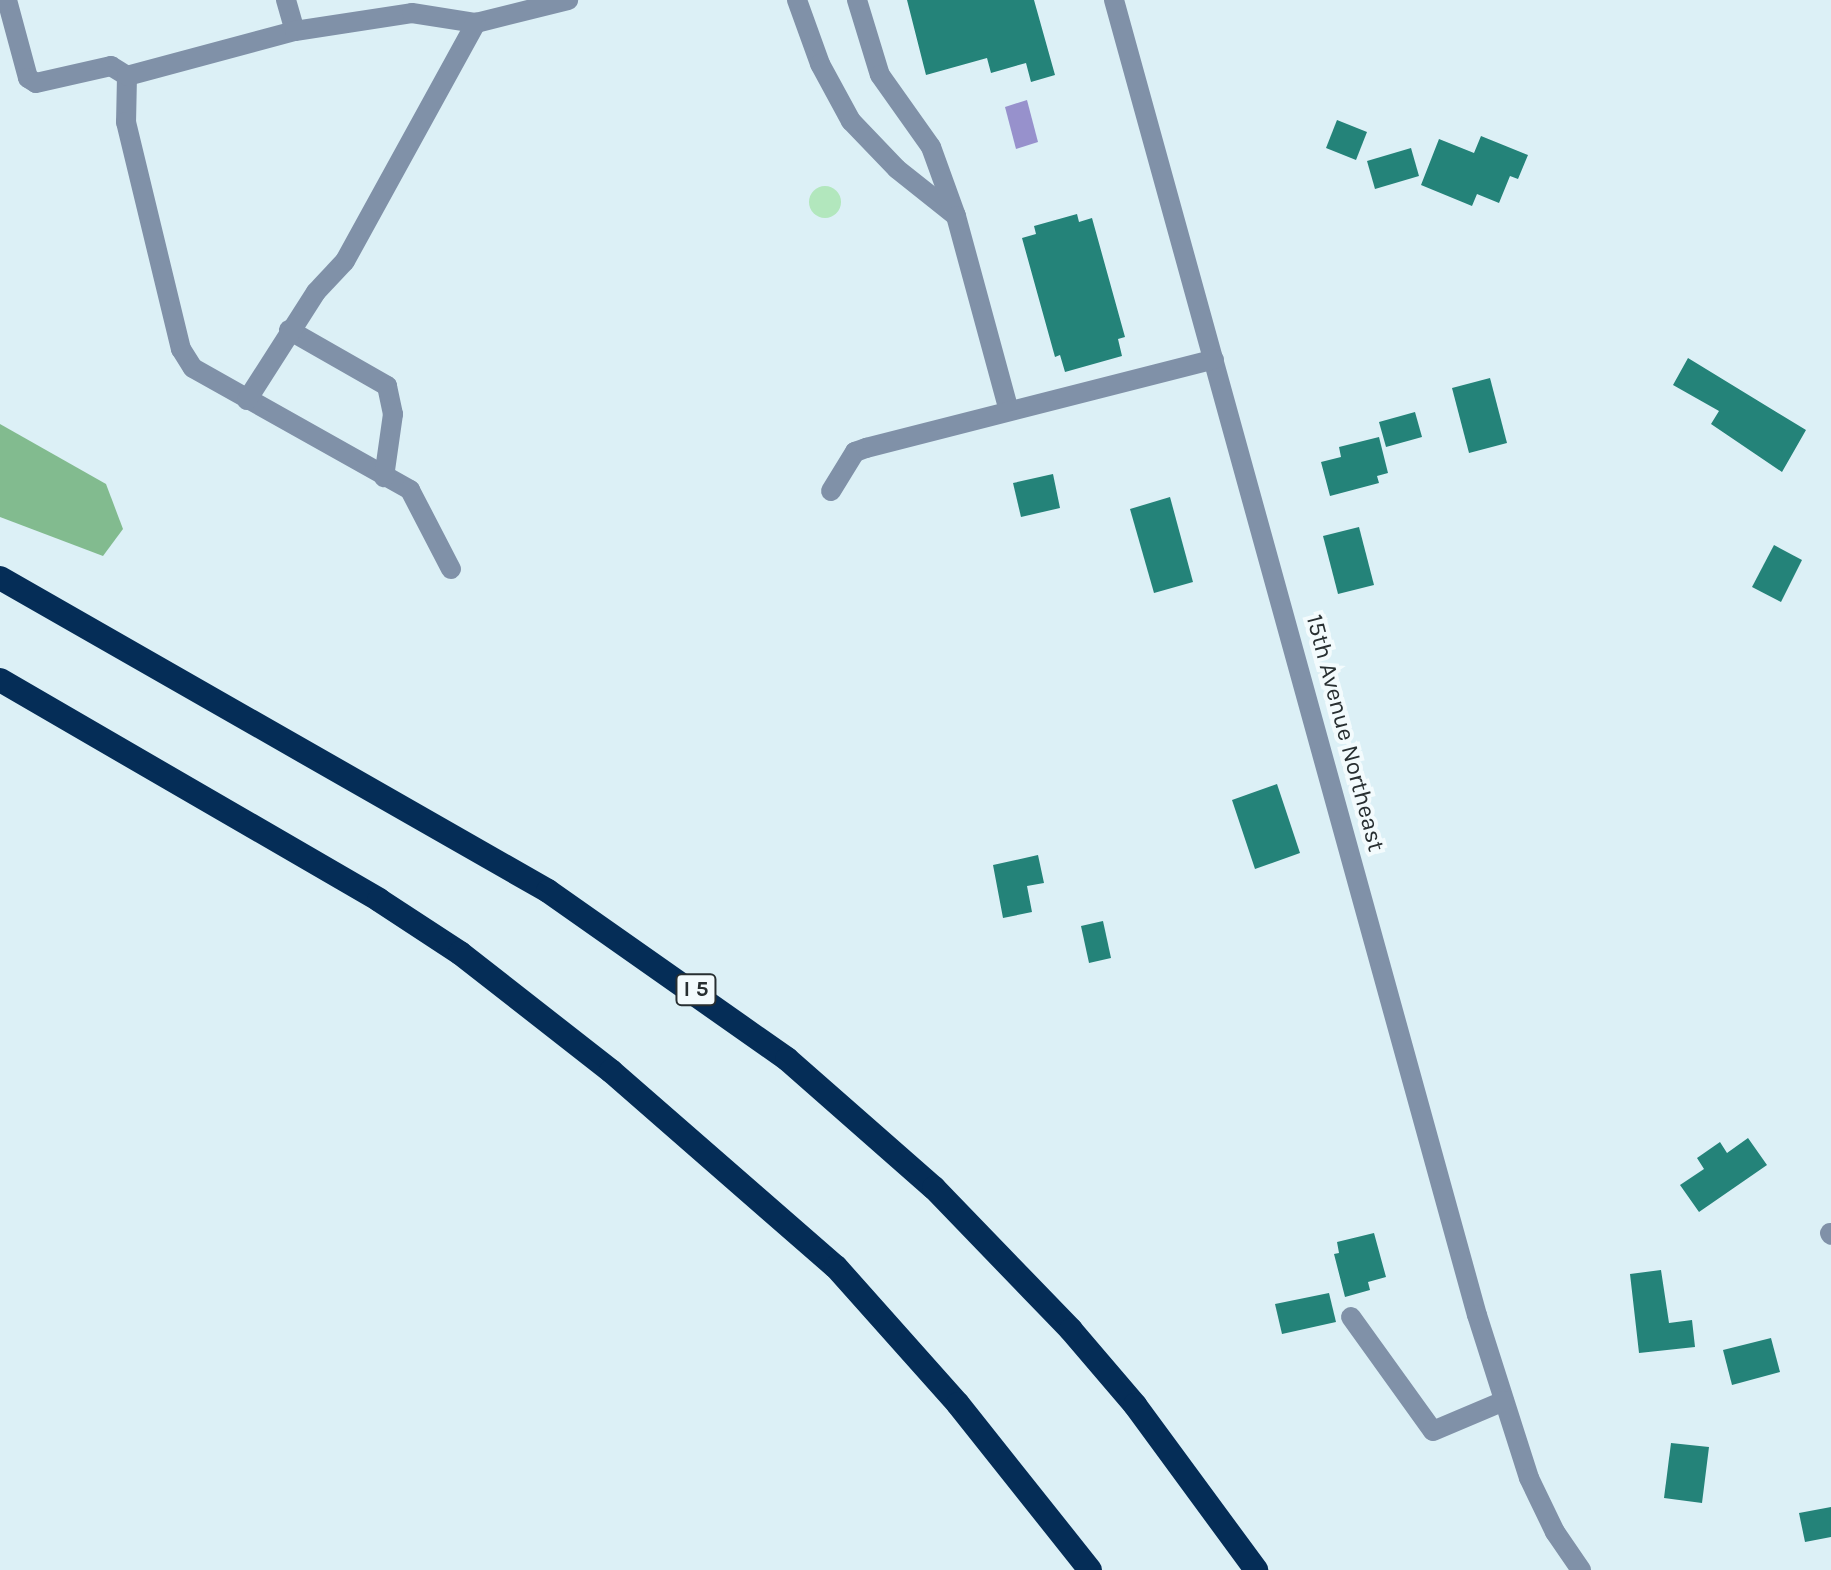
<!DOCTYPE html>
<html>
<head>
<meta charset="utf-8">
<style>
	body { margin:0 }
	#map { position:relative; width:1831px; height:1570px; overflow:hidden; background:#dcf0f6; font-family:Karla,sans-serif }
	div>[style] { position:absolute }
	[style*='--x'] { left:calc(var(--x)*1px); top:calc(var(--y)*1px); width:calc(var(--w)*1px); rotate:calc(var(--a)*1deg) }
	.green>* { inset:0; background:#b2e7bd }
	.round { border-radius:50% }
	.forest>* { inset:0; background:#82bb8f }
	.water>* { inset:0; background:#9791cc }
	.building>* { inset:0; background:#248379 }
	.minor>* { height:20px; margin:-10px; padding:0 10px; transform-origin:10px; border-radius:10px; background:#8091a8 }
	.highway>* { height:24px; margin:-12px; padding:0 12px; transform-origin:12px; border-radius:12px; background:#052d57 }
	span { translate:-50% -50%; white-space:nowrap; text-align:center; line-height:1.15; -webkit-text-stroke:8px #f3fbfd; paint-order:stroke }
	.shield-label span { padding:2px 6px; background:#f3fbfd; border:2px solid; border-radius:6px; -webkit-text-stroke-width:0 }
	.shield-label { font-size:22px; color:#282f31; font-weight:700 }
	.street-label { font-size:24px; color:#282f31 }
</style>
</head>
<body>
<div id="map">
	<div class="green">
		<div class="round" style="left:809px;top:186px;width:32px;height:32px"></div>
	</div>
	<div class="forest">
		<div style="clip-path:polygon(0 424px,106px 484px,123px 529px,103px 556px,0 517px)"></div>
	</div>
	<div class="water">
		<div style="clip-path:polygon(1027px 100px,1038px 142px,1016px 149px,1005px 107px)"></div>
	</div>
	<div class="building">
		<div style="clip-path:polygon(907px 0,1034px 0,1055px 75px,1031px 82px,1026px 63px,991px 73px,987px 58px,926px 75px)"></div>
		<div style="clip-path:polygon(1337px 120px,1367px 132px,1356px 160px,1326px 148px)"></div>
		<div style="clip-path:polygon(1481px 136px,1528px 155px,1518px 179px,1510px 176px,1499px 203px,1477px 194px,1472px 206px,1421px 185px,1439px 139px,1474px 153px)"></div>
		<div style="clip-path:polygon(1411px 148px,1419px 176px,1375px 189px,1367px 161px)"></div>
		<div style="clip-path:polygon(1077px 214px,1079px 222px,1092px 218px,1125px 337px,1118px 339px,1122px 356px,1065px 372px,1060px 355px,1055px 357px,1022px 238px,1036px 234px,1034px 226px)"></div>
		<div style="clip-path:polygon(1688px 358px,1806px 430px,1782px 472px,1711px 424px,1719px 411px,1673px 385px)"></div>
		<div style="clip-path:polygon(1490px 378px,1507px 443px,1469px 453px,1452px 388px)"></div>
		<div style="clip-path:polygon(1415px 412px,1422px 437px,1386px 447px,1379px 422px)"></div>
		<div style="clip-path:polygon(1379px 437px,1388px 473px,1377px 476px,1379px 483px,1330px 496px,1321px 462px,1341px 457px,1339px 447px)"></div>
		<div style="clip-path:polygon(1053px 474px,1060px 508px,1021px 517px,1013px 483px)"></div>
		<div style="clip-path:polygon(1170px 497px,1193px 582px,1154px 593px,1130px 509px)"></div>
		<div style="clip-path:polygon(1359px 527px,1374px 585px,1338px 594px,1323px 536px)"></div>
		<div style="clip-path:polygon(1774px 545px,1802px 560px,1781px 602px,1752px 587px)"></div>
		<div style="clip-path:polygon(1277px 784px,1300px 853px,1255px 869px,1232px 800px)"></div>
		<div style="clip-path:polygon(1038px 855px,1044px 883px,1027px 886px,1032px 912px,1003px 918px,993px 865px)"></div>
		<div style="clip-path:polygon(1103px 921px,1111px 958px,1089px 963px,1081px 926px)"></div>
		<div style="clip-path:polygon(1748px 1138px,1767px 1165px,1699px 1212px,1680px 1185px,1704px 1169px,1697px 1158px,1720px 1142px,1727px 1153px)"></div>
		<div style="clip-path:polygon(1374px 1233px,1386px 1277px,1368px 1282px,1370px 1290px,1345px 1297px,1334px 1254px,1339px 1253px,1337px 1242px)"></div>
		<div style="clip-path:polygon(1661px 1270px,1669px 1323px,1692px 1320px,1695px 1347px,1639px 1353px,1630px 1274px)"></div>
		<div style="clip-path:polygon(1329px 1293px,1336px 1322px,1282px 1334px,1275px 1304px)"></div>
		<div style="clip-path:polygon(1771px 1338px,1780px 1372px,1732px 1385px,1723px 1350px)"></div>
		<div style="clip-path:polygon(1671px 1443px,1709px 1447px,1702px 1503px,1664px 1498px)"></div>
		<div style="clip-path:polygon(1831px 1507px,1831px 1537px,1805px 1542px,1799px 1513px)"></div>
	</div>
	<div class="minor">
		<div style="--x:7;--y:0;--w:81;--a:74.9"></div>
		<div style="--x:28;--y:78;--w:9;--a:32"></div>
		<div style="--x:36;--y:83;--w:77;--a:-12.8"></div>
		<div style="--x:111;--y:66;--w:19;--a:32"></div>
		<div style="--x:286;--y:0;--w:32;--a:74"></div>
		<div style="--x:797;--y:0;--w:68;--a:70.2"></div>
		<div style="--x:820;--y:64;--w:65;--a:61.5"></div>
		<div style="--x:851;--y:121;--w:66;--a:46.2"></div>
		<div style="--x:897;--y:169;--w:75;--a:38.5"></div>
		<div style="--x:857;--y:0;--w:78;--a:73"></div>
		<div style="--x:880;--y:75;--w:88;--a:54.7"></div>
		<div style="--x:931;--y:147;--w:73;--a:70.1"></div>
		<div style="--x:956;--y:216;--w:202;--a:74.8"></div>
		<div style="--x:1114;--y:0;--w:1364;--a:74.57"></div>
		<div style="--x:1477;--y:1315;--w:171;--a:72.3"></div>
		<div style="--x:1529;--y:1478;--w:60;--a:64.3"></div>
		<div style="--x:1555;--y:1532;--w:46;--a:55.6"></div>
		<div style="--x:127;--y:76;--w:46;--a:91.2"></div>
		<div style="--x:126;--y:122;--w:234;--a:76.4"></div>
		<div style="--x:181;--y:349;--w:22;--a:58"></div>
		<div style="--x:193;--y:368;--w:249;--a:29.3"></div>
		<div style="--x:410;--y:490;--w:89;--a:62.6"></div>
		<div style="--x:127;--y:76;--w:174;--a:-15"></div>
		<div style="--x:295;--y:31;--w:118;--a:-8.7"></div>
		<div style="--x:412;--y:13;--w:65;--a:8.9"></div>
		<div style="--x:476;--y:23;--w:95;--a:-14"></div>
		<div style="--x:289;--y:330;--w:113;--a:29.7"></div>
		<div style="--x:387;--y:386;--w:29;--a:78"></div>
		<div style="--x:393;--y:414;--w:64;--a:98.1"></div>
		<div style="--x:247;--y:400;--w:128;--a:-57.4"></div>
		<div style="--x:316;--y:292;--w:42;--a:-46.9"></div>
		<div style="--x:345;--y:261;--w:272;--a:-61.2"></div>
		<div style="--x:831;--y:491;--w:46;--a:-58.4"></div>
		<div style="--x:855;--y:452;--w:12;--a:-20"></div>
		<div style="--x:866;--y:448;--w:359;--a:-14.3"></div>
		<div style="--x:1830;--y:1233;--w:2;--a:63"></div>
		<div style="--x:1351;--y:1317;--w:140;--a:54.3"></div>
		<div style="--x:1433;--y:1431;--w:77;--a:-22.9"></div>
	</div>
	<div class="highway">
		<div style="--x:0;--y:578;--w:631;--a:29.73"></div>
		<div style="--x:548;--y:891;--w:292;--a:35.1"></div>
		<div style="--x:787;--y:1059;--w:196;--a:41.3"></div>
		<div style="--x:934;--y:1188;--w:197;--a:46"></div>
		<div style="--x:1071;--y:1330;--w:99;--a:49.5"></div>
		<div style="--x:1135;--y:1405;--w:205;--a:53.7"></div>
		<div style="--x:0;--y:680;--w:438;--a:30.1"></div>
		<div style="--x:379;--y:900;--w:97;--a:33.2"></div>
		<div style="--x:460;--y:953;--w:192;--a:38"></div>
		<div style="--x:611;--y:1071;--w:298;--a:41.1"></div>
		<div style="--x:836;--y:1267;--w:183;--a:48.3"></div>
		<div style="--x:958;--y:1404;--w:212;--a:51.5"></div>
	</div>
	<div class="shield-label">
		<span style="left:696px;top:990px">I 5</span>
	</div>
	<div class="street-label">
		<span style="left:1345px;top:733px;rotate:75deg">15th Avenue Northeast</span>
	</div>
</div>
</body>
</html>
